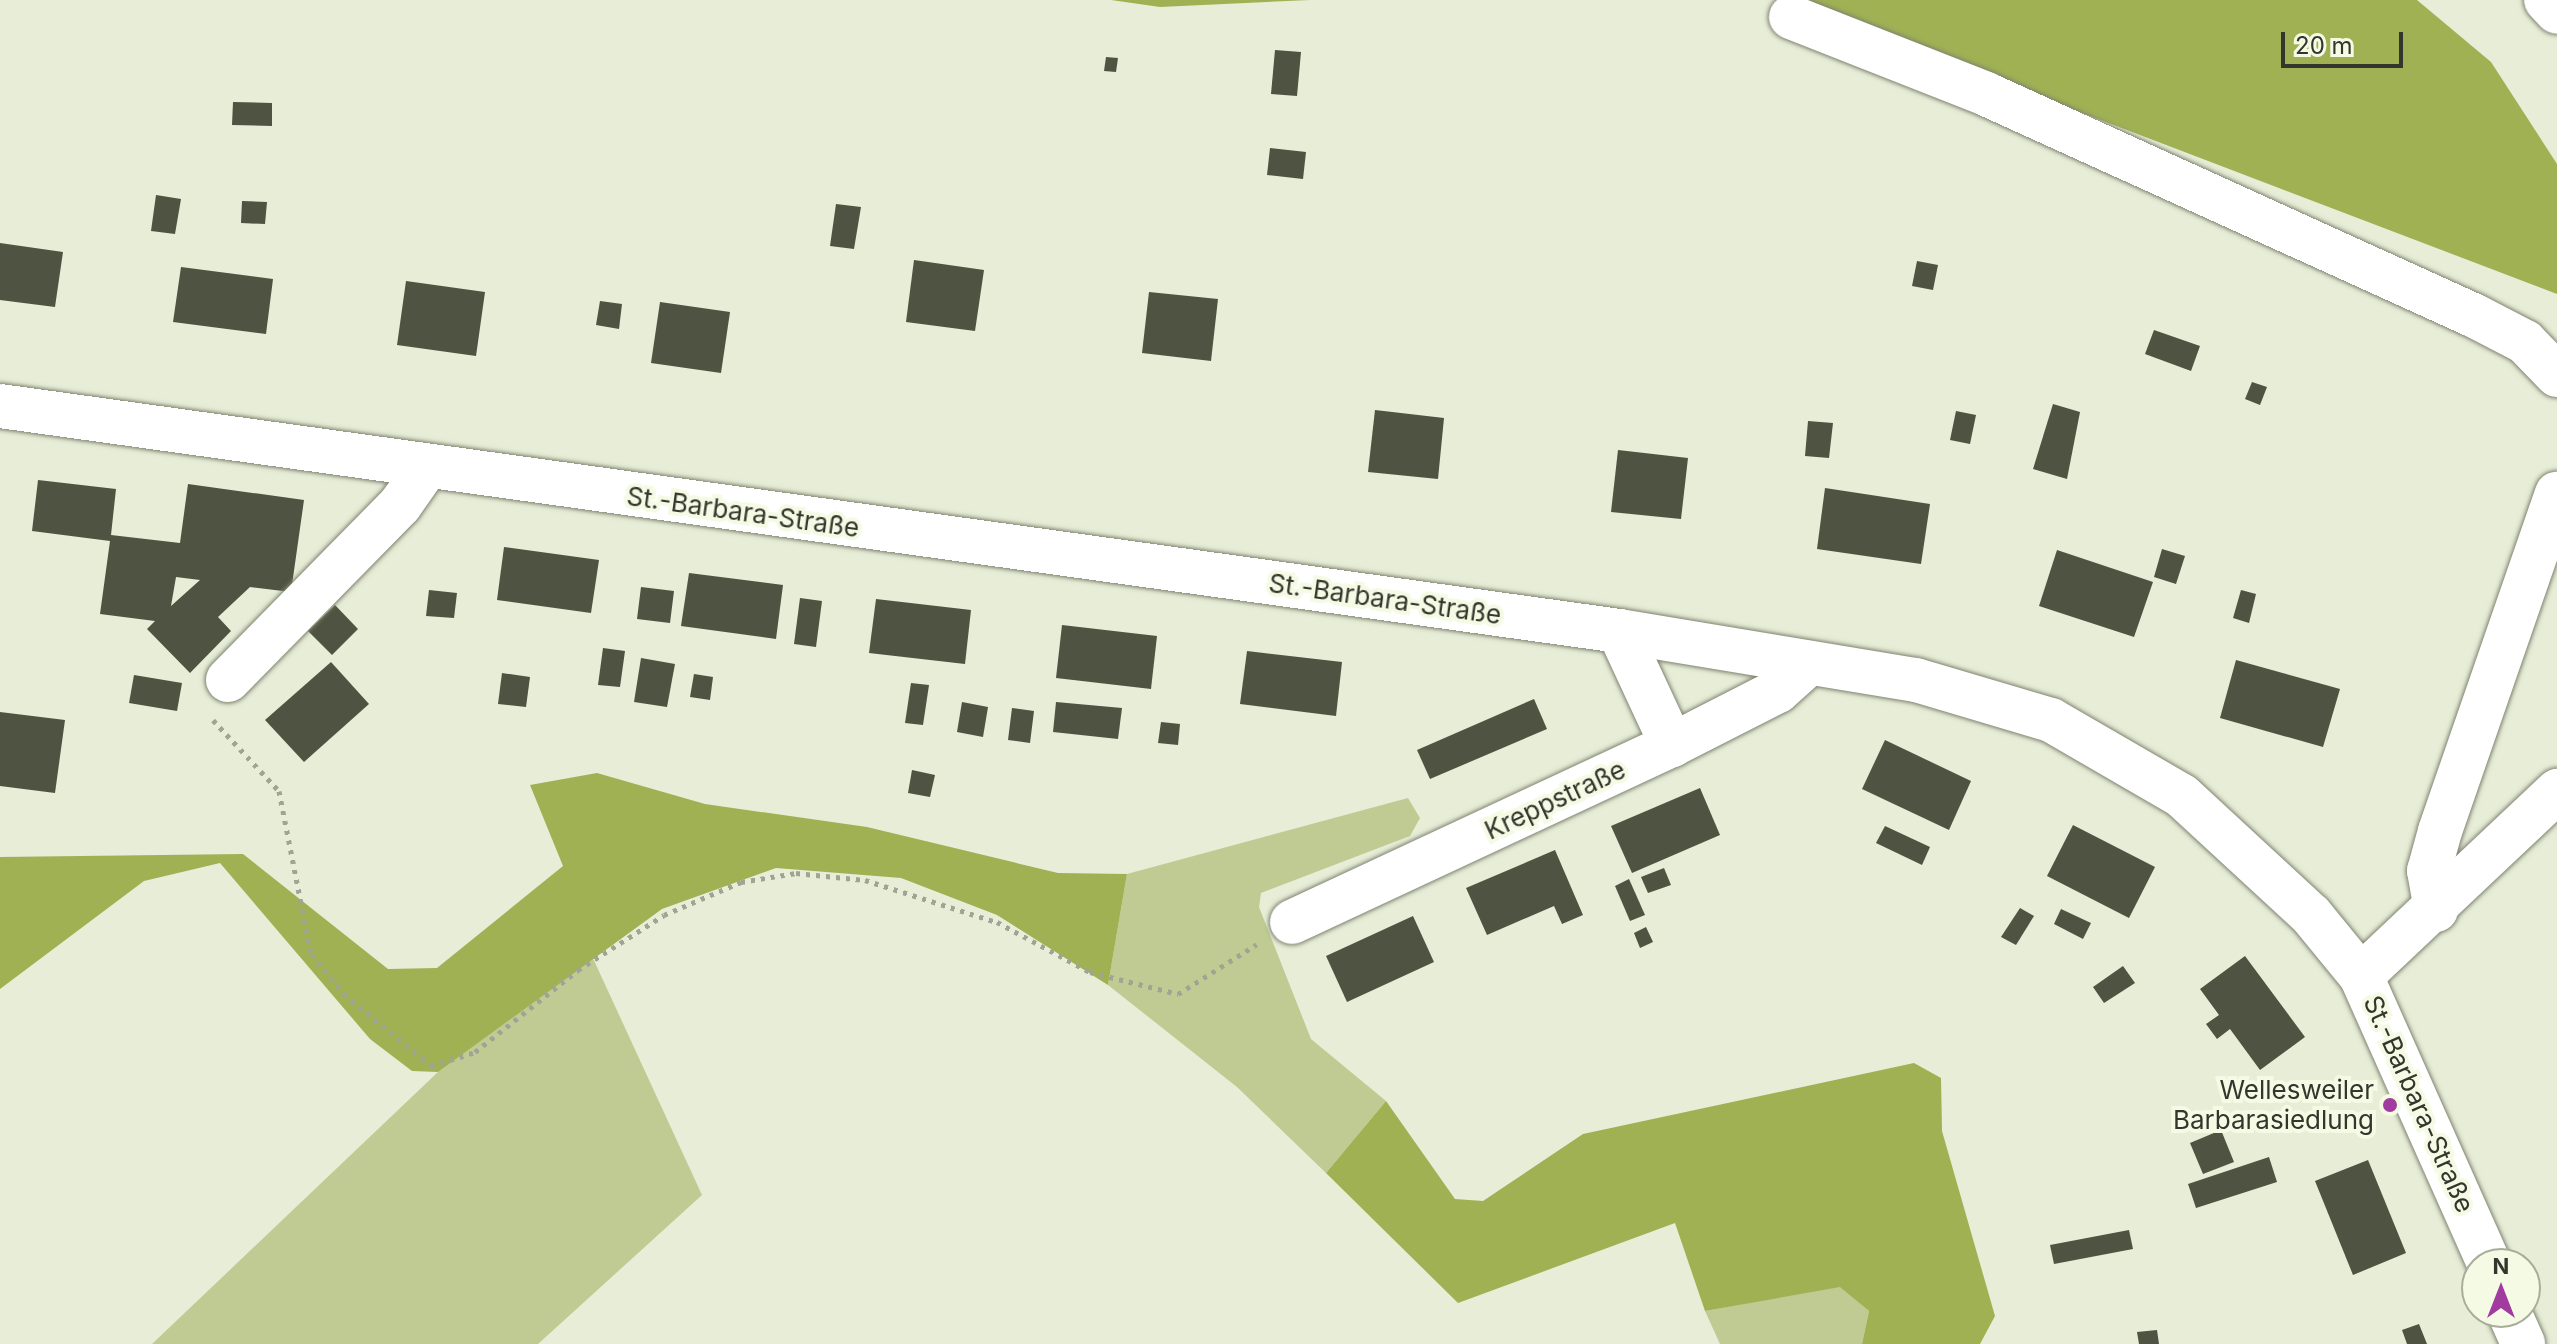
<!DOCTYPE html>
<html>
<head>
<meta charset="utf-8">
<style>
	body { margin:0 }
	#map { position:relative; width:2557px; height:1344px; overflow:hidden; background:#e7edd7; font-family:Inter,sans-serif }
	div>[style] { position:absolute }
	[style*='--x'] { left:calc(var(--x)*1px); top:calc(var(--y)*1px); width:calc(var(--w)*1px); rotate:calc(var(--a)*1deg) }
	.green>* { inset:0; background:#bfcb92 }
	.forest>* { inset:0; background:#a0b154 }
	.building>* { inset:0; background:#4f5341 }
	.path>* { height:5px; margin-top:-2.5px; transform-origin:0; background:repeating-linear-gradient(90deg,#9fa493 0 4px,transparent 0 10px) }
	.roads { filter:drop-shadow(0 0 2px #7f8370) drop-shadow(0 0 2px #7f8370) }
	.minor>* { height:44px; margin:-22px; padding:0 22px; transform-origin:22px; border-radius:22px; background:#fff }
	.dots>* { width:22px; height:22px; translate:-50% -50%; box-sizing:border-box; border:4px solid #f5fae4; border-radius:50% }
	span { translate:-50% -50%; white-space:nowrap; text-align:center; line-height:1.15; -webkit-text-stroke:8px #f5fae4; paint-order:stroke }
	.street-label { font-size:26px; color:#34362e }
	.poi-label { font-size:26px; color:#34362e }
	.right { translate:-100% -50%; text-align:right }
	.north { position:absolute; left:2461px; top:1248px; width:80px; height:80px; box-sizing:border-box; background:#f5fae4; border:2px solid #a8ac9b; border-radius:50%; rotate:0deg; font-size:22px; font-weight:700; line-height:32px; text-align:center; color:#34362e }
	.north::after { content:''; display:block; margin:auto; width:28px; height:36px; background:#a13ba0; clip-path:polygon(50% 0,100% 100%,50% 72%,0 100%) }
	.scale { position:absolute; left:2281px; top:32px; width:122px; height:36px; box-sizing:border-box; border:4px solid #34362e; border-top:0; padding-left:10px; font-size:24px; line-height:28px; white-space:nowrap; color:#34362e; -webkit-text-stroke:6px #f5fae4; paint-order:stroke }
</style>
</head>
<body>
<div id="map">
	<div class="green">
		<div style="clip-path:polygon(1408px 798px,1420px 818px,1410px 836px,1261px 893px,1259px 907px,1311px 1039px,1386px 1101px,1326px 1173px,1237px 1087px,1108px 985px,1127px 874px)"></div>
		<div style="clip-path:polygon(591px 954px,702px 1195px,538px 1344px,152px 1344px,438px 1072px)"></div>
		<div style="clip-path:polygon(1840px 1286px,1869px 1311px,1862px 1344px,1720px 1344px,1705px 1311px)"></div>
	</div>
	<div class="forest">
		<div style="clip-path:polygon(1111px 0,1310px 0,1160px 7px)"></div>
		<div style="clip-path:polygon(1786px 0,2417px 0,2491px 62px,2557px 164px,2557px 294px)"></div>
		<div style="clip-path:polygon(597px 773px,705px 804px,867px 827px,1058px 873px,1127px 874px,1108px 985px,997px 915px,901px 878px,776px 868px,662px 909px,438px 1072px,412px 1071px,370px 1039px,220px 863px,144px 881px,0 989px,0 857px,243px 854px,388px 969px,437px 968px,563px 866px,530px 785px)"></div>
		<div style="clip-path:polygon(1914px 1063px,1941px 1078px,1942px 1131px,1995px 1316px,1980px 1344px,1862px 1344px,1869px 1311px,1840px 1287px,1705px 1311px,1675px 1223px,1458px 1303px,1326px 1173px,1386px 1101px,1455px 1199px,1483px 1201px,1583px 1134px)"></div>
	</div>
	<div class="building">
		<div style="clip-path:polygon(1275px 50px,1301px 52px,1297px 96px,1271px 94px)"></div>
		<div style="clip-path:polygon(1106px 57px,1118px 58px,1116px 72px,1104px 71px)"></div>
		<div style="clip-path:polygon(233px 102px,272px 103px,272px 126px,232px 125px)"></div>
		<div style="clip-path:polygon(1270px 148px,1306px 152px,1303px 179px,1267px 175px)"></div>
		<div style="clip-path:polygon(156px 195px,181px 199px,175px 234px,151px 231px)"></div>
		<div style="clip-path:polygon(242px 201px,267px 202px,265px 224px,241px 223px)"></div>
		<div style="clip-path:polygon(836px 204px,861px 207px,854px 249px,830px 246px)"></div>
		<div style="clip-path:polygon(0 243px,63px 252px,55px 307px,0 300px)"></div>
		<div style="clip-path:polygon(914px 260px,984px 270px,975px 331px,906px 322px)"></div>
		<div style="clip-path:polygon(1917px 261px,1938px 265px,1933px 290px,1912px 286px)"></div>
		<div style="clip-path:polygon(181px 267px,273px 279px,266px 334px,173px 322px)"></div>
		<div style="clip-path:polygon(406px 281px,485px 292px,476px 356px,397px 345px)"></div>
		<div style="clip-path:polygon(1149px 292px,1218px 299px,1211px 361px,1142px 353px)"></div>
		<div style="clip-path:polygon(600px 301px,622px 304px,619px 329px,596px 325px)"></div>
		<div style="clip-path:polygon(660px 302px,730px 312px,721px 373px,651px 363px)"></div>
		<div style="clip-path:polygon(2154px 330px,2200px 346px,2191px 371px,2145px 354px)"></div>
		<div style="clip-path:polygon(2252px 382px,2267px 387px,2260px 405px,2245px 399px)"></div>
		<div style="clip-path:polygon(2053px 404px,2080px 412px,2067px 479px,2033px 469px)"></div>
		<div style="clip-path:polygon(1375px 410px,1444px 418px,1438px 479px,1368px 472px)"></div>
		<div style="clip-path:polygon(1956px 411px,1976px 415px,1970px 444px,1950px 440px)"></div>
		<div style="clip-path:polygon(1808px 421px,1833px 423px,1829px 458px,1805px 456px)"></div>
		<div style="clip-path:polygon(1618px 450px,1688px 458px,1681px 519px,1611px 512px)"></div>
		<div style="clip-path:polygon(evenodd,38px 480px,116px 489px,111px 535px,180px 543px,188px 484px,304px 500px,291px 592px,250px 587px,218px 617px,231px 631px,190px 673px,147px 629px,155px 621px,100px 614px,110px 541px,32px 531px,38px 480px,176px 577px,200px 580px,171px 606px,176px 577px)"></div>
		<div style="clip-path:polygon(1825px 488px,1930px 504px,1921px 564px,1817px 549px)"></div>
		<div style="clip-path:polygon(504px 547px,599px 560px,591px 613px,497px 600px)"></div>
		<div style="clip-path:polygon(2162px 549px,2185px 556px,2176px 584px,2154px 577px)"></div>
		<div style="clip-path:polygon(2057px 550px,2153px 582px,2134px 637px,2039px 606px)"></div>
		<div style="clip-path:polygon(689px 573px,783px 585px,776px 639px,681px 626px)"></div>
		<div style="clip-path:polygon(641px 587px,674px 591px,670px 623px,637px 619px)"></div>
		<div style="clip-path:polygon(429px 590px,457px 593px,454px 618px,426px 616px)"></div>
		<div style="clip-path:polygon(2241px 590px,2256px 594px,2249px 623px,2233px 618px)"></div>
		<div style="clip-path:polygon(800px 598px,822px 601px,816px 647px,794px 644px)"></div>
		<div style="clip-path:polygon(876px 599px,971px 610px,965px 664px,869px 653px)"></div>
		<div style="clip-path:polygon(335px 605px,358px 629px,332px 655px,308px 631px)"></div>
		<div style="clip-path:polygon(1062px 625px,1157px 636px,1151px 689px,1056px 678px)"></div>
		<div style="clip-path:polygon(603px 648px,625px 651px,620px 687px,598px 685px)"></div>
		<div style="clip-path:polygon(1247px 651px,1342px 662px,1336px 716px,1240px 704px)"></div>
		<div style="clip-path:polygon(641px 658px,675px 664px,667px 707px,634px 702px)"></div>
		<div style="clip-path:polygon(2236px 660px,2340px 689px,2323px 747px,2220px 718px)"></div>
		<div style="clip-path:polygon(331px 662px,369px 704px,304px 762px,265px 720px)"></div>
		<div style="clip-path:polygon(502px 673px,530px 677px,526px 707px,498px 704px)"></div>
		<div style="clip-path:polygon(694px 674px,713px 677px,710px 700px,690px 697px)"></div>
		<div style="clip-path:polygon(134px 675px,182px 683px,177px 711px,129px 703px)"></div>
		<div style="clip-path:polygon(911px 683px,929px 685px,923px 725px,905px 723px)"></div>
		<div style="clip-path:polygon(1534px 699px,1547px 729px,1430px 779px,1417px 750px)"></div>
		<div style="clip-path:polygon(962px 702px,988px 707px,983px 737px,957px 732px)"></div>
		<div style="clip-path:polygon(1056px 702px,1122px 708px,1118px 739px,1053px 732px)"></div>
		<div style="clip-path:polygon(1012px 708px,1034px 711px,1030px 743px,1008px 740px)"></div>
		<div style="clip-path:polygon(0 712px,65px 720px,55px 793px,0 786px)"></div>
		<div style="clip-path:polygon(1161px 722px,1180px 724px,1178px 745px,1158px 743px)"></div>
		<div style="clip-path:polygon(1885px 740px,1971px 781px,1949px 830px,1862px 789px)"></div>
		<div style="clip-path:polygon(912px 770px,935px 775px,930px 797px,908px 793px)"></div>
		<div style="clip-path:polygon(1700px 788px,1720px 835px,1632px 873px,1611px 826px)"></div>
		<div style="clip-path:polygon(2073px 825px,2155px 867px,2129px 918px,2047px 876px)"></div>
		<div style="clip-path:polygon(1885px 826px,1930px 847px,1922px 865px,1876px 843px)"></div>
		<div style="clip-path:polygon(1555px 850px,1583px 915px,1562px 924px,1554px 906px,1487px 935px,1466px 888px)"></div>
		<div style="clip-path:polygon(1664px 868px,1671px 885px,1648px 893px,1641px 877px)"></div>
		<div style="clip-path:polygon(1629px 879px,1645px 915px,1630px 921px,1615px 886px)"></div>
		<div style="clip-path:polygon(2020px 908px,2034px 916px,2016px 945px,2001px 937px)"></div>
		<div style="clip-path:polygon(2061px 909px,2091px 923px,2083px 939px,2054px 924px)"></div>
		<div style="clip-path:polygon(1413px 916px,1434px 962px,1347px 1002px,1326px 956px)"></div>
		<div style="clip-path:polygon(1646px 927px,1653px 942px,1640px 948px,1634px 933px)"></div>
		<div style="clip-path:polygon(2245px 956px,2305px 1037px,2260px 1070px,2230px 1029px,2217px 1039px,2206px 1024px,2219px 1015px,2200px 989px)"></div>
		<div style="clip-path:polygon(2123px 966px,2135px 983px,2104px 1003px,2093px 987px)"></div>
		<div style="clip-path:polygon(2221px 1130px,2234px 1162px,2203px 1174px,2190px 1143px)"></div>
		<div style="clip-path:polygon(2269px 1157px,2277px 1182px,2196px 1208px,2188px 1184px)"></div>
		<div style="clip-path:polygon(2368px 1160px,2406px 1253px,2353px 1275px,2315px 1181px)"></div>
		<div style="clip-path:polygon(2129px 1230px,2133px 1249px,2054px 1264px,2050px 1245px)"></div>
		<div style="clip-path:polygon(2419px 1324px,2427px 1344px,2407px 1344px,2402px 1330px)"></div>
		<div style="clip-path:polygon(2157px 1330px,2159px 1344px,2139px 1344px,2137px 1332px)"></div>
	</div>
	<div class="path">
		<div style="--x:213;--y:720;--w:97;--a:47.1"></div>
		<div style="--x:279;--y:791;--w:166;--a:78.9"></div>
		<div style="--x:311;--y:954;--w:52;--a:50.5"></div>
		<div style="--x:344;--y:994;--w:113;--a:39.6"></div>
		<div style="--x:431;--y:1066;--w:46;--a:-17.7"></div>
		<div style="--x:475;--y:1052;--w:132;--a:-38.5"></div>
		<div style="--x:578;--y:970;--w:102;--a:-32.6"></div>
		<div style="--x:664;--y:915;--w:84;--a:-23.2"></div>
		<div style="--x:741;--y:882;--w:56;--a:-9.3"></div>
		<div style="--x:796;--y:873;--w:69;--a:5.8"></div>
		<div style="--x:865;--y:880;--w:139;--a:17.7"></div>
		<div style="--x:997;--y:922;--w:106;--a:28.3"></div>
		<div style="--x:1090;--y:972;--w:91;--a:14"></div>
		<div style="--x:1178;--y:994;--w:93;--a:-32.3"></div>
	</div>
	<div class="roads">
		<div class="minor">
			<div style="--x:2546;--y:0;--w:16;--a:47"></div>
			<div style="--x:1791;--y:17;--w:210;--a:21.5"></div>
			<div style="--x:1986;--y:94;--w:537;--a:24.42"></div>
			<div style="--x:2475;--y:316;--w:56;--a:27.5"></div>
			<div style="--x:2525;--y:342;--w:46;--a:45.9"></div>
			<div style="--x:0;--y:406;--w:1635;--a:7.91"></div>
			<div style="--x:1619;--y:631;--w:301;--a:9.4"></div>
			<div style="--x:1916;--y:680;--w:141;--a:16.5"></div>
			<div style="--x:2051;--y:720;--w:151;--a:30.1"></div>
			<div style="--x:2182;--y:796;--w:176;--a:42.7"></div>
			<div style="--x:2311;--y:915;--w:79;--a:50.7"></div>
			<div style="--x:2361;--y:976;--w:315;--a:66"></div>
			<div style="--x:1619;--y:631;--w:126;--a:65.1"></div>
			<div style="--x:228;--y:680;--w:245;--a:-45.5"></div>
			<div style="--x:400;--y:505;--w:45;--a:-54.9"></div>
			<div style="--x:2436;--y:910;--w:40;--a:-100"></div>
			<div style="--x:2429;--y:871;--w:41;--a:-74.6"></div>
			<div style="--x:2440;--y:831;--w:357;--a:-70.9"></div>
			<div style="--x:1292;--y:922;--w:419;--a:-25"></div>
			<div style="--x:1672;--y:745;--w:119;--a:-27"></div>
			<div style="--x:1778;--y:691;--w:42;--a:-42.1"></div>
			<div style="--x:2361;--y:976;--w:270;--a:-43.3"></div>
			<div style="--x:2509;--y:1312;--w:35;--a:66"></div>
		</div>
	</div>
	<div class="dots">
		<div style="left:2390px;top:1105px;background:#a13ba0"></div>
	</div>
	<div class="street-label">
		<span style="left:743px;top:512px;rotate:8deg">St.-Barbara-Straße</span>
		<span style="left:1385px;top:599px;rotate:8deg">St.-Barbara-Straße</span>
		<span style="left:1555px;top:800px;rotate:-25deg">Kreppstraße</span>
		<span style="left:2419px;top:1104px;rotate:66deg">St.-Barbara-Straße</span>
	</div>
	<div class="poi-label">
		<span class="right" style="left:2374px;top:1105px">Wellesweiler<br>Barbarasiedlung</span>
	</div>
	<div class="north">N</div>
	<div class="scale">20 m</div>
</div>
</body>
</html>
